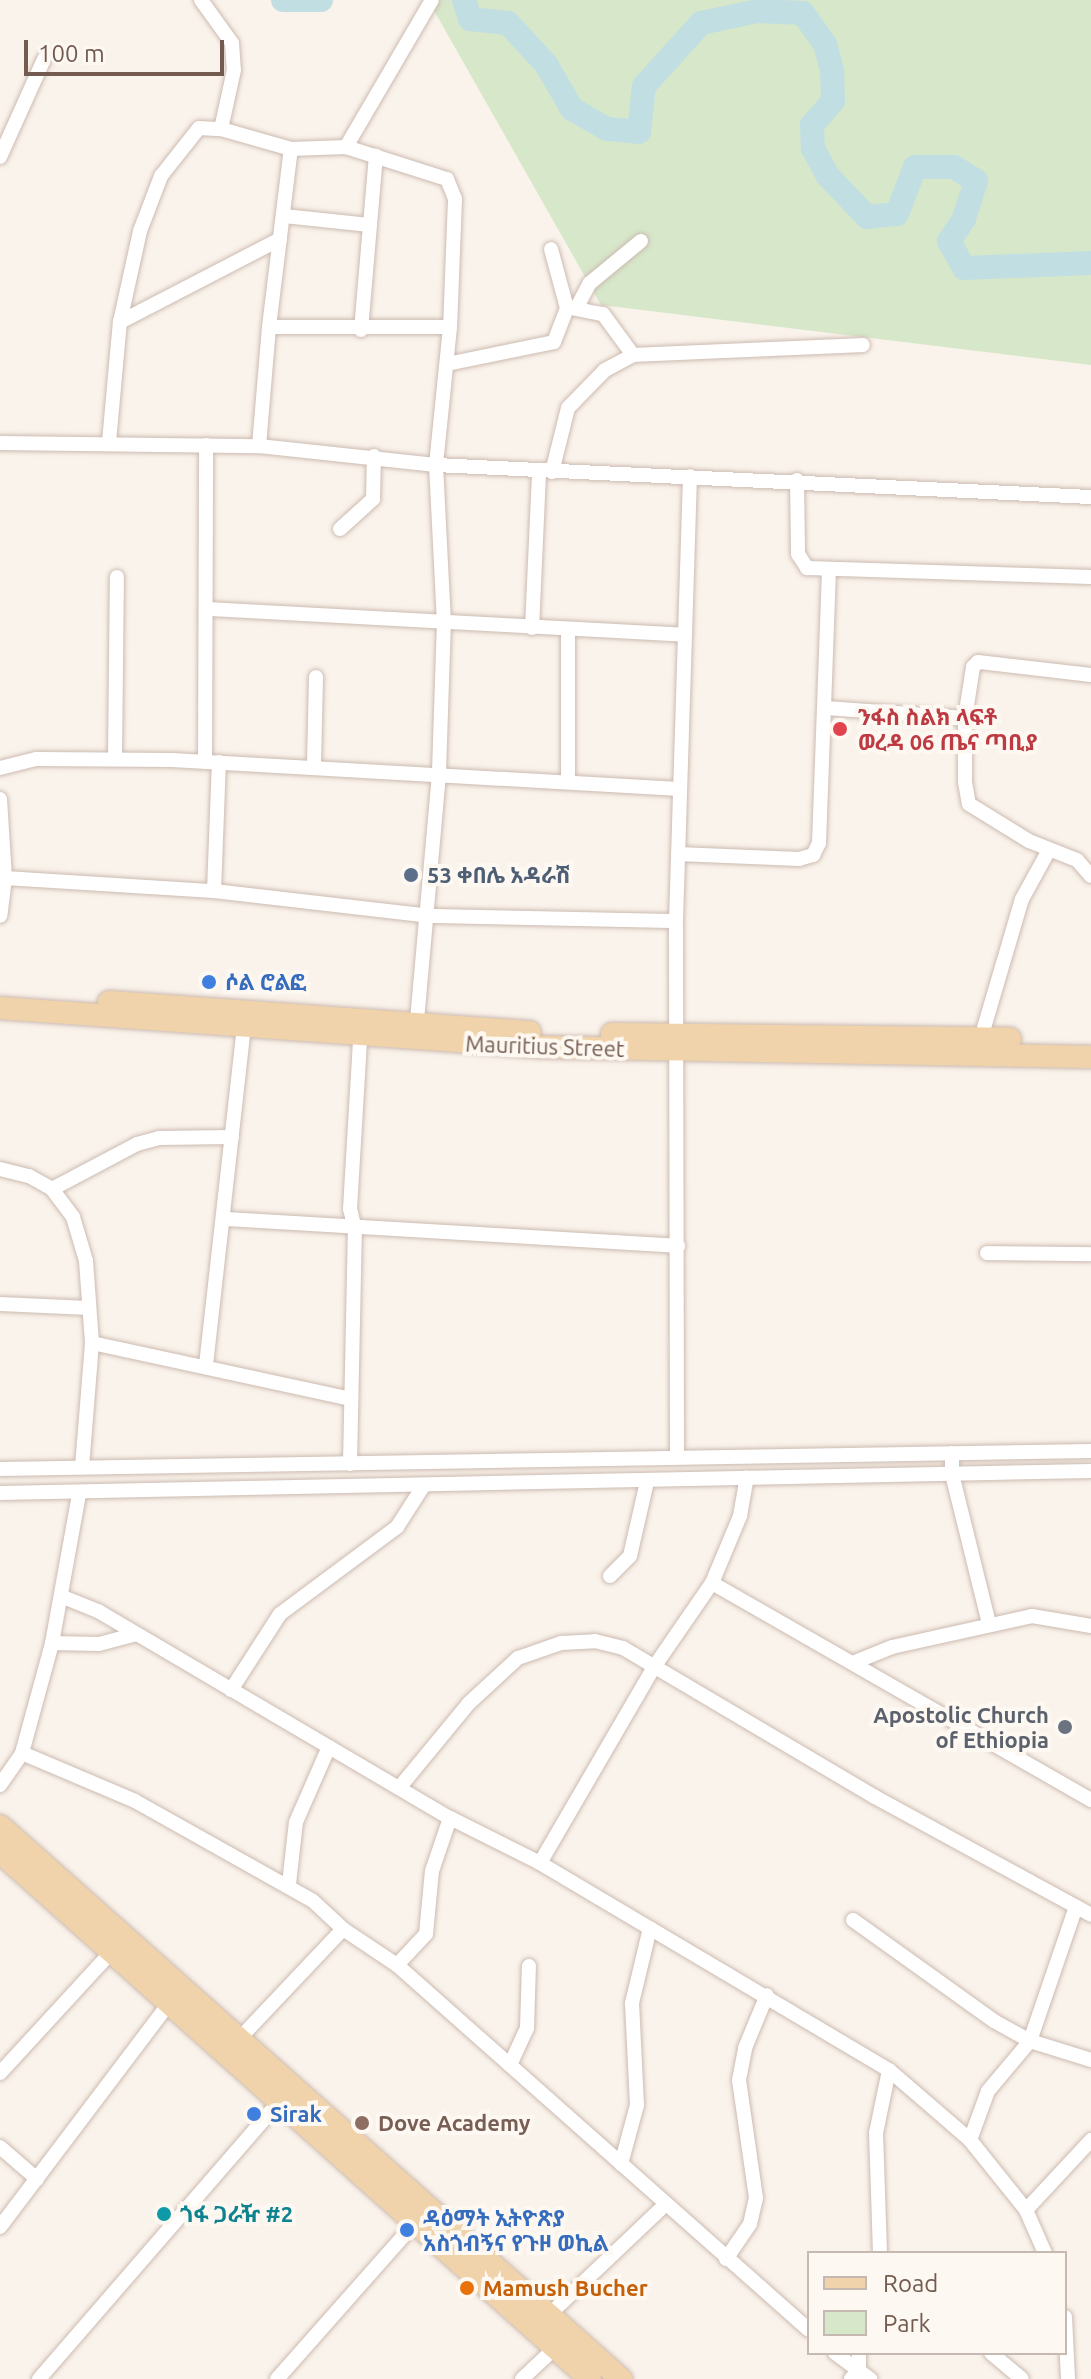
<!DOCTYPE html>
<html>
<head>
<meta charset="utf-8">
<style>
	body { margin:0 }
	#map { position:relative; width:1091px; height:2379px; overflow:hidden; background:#faf3eb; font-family:Ubuntu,"Noto Sans Ethiopic",sans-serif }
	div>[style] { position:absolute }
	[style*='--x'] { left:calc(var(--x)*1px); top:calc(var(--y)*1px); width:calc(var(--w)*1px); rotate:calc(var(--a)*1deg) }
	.green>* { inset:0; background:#d7e7ca }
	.river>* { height:24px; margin:-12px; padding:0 12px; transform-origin:12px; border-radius:12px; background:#c1dfe2 }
	.roads { filter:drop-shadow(0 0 2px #ccbbb1) drop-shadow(0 0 2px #ccbbb1) }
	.minor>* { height:14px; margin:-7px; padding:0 7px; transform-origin:7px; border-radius:7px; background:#fff }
	.primary>* { height:22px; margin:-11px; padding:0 11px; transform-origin:11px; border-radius:11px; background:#f1d3ab }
	.dots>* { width:22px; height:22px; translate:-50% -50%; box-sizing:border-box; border:4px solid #fdf8f1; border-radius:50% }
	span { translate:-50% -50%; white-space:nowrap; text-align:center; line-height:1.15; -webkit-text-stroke:8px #fdf8f1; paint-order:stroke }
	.health-label { font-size:22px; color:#be3a42; font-weight:700 }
	.left { translate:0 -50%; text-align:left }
	.service-label { font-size:22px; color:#4e5e75; font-weight:700 }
	.shop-label { font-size:22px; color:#366cbe; font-weight:700 }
	.street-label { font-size:22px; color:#735b50 }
	.worship-label { font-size:22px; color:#5b616d; font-weight:700 }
	.right { translate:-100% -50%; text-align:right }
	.education-label { font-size:22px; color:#785e54; font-weight:700 }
	.culture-label { font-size:22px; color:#0d838f; font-weight:700 }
	.food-label { font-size:22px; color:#c56008; font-weight:700 }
	.legend { position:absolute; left:807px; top:2251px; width:260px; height:104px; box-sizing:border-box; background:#fdf8f1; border:2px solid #c6b9b1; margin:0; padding:10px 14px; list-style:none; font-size:24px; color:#735b50 }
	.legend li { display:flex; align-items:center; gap:16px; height:40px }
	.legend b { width:40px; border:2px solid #c6b9b1 }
	.scale { position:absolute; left:24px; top:40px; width:200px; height:36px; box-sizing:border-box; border:4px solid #735b50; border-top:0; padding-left:10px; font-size:24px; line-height:28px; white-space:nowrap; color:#735b50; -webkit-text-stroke:6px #fdf8f1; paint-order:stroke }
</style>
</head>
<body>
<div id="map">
	<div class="green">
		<div style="clip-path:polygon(428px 0,1091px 0,1091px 365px,601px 305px)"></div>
	</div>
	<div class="river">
		<div style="--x:283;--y:0;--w:38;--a:0"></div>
		<div style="--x:464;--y:0;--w:20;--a:72"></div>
		<div style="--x:470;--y:19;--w:38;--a:6"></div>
		<div style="--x:508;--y:23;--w:56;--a:47.2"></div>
		<div style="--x:546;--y:64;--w:52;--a:60"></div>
		<div style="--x:572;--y:109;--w:40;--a:29.7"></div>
		<div style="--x:607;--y:129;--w:32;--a:5"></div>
		<div style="--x:639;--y:132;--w:46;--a:-83.8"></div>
		<div style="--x:644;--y:86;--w:85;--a:-47.9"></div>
		<div style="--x:701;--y:23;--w:58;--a:-11.9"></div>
		<div style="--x:758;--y:11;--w:45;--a:2.5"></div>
		<div style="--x:803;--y:13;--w:38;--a:55"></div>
		<div style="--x:825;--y:44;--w:28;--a:75"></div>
		<div style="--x:832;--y:71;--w:30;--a:88"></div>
		<div style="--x:833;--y:101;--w:32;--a:131"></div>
		<div style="--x:812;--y:125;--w:23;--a:88"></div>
		<div style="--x:813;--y:148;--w:32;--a:62"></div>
		<div style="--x:828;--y:176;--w:57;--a:46.4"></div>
		<div style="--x:867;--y:217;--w:30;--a:-6"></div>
		<div style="--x:897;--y:214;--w:50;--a:-69"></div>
		<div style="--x:915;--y:167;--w:39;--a:0"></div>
		<div style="--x:954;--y:167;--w:26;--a:32"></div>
		<div style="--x:976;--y:181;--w:40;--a:108"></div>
		<div style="--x:964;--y:219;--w:27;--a:124"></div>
		<div style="--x:949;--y:241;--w:31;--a:61"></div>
		<div style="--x:964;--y:268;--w:127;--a:-2.3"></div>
	</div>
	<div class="roads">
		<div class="minor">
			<div style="--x:201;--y:0;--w:53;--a:54.2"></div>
			<div style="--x:232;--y:43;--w:27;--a:86"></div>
			<div style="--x:234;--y:70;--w:60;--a:102.4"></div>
			<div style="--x:346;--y:147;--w:170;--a:-59.7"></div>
			<div style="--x:0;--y:157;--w:107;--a:-65.8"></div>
			<div style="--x:284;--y:216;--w:86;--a:6"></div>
			<div style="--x:577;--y:307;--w:27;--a:-62"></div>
			<div style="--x:590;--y:283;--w:66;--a:-39.5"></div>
			<div style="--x:571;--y:308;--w:33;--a:11"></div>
			<div style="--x:603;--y:314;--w:51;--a:53.8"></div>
			<div style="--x:120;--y:322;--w:180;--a:-27.4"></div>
			<div style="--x:269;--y:327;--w:179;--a:-83"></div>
			<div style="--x:361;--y:330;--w:175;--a:-85.1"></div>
			<div style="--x:447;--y:364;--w:109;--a:-11.6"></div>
			<div style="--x:554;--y:342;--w:36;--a:-69"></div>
			<div style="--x:567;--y:308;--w:61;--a:-105.2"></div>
			<div style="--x:109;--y:442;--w:121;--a:-84.8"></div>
			<div style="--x:120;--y:322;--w:93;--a:-77.6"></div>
			<div style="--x:140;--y:231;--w:59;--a:-69.1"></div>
			<div style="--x:161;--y:176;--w:61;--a:-51.6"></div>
			<div style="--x:199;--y:128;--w:22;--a:3"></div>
			<div style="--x:221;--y:129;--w:73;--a:15.9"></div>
			<div style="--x:291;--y:149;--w:55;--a:-2.1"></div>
			<div style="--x:346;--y:147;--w:106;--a:17.6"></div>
			<div style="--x:447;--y:179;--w:22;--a:68"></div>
			<div style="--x:455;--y:199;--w:128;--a:92.2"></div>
			<div style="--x:450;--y:327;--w:139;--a:95.8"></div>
			<div style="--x:436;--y:465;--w:156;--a:87.1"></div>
			<div style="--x:444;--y:621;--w:153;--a:91.9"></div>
			<div style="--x:439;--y:774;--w:259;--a:95.1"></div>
			<div style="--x:0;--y:443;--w:259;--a:0.7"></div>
			<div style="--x:259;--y:446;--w:178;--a:6.1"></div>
			<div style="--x:436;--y:465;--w:656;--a:2.8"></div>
			<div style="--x:259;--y:446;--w:119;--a:-85.2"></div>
			<div style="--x:269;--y:327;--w:181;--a:0"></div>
			<div style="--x:552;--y:472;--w:66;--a:-76"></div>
			<div style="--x:568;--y:408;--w:53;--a:-45.8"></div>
			<div style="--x:605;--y:370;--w:32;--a:-28"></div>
			<div style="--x:633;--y:355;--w:230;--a:-2.5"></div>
			<div style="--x:797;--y:480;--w:74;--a:89.2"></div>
			<div style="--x:798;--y:554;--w:17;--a:57"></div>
			<div style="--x:807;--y:568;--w:284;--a:1.8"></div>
			<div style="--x:340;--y:529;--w:45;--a:-42.3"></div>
			<div style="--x:373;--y:499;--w:43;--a:-88.7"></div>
			<div style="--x:209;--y:609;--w:474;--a:3.1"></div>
			<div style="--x:532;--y:628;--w:157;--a:-87.4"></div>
			<div style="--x:568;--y:629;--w:152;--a:90"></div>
			<div style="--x:1091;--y:675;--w:114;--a:-173.4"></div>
			<div style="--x:978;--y:662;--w:7;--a:135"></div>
			<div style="--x:973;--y:667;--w:52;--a:98.9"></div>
			<div style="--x:965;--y:718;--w:64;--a:90"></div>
			<div style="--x:965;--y:782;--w:22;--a:80"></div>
			<div style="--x:969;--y:804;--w:70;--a:31.7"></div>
			<div style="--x:1029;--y:841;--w:52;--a:21.6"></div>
			<div style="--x:1077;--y:860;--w:21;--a:49"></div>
			<div style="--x:826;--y:708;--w:139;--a:4.1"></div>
			<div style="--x:115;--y:758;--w:181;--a:-89.4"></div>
			<div style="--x:205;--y:762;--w:317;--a:-89.8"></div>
			<div style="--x:314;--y:765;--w:88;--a:-88.7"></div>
			<div style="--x:0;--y:768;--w:38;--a:-14"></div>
			<div style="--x:37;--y:759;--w:135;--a:0.4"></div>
			<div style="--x:172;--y:760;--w:508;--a:3.27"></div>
			<div style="--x:0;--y:799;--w:79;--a:86.4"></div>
			<div style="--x:5;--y:878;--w:38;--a:97"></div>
			<div style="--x:678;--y:854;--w:121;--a:2.4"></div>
			<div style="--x:799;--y:859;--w:15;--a:-16"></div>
			<div style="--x:813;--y:855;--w:13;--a:-63"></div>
			<div style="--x:819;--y:843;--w:273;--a:-87.9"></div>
			<div style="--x:5;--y:878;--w:209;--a:3.6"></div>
			<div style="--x:214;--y:891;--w:216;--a:6.6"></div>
			<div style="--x:429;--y:916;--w:247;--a:1.2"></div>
			<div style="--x:214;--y:891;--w:129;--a:-87.8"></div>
			<div style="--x:981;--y:1038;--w:145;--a:-73.6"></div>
			<div style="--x:1022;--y:899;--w:56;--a:-61.1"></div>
			<div style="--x:0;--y:1169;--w:30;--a:14"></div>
			<div style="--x:29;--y:1176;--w:26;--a:29"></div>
			<div style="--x:52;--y:1189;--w:35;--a:53"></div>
			<div style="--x:73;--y:1217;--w:46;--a:73.5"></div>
			<div style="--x:86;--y:1261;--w:82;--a:85.8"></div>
			<div style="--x:92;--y:1343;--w:124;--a:94.6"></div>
			<div style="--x:52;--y:1189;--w:96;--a:-27.9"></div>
			<div style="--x:137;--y:1144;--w:23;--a:-15"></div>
			<div style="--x:159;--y:1138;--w:73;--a:-0.8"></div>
			<div style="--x:225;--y:1219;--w:454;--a:3.4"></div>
			<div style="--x:987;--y:1253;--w:104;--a:0.6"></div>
			<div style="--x:0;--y:1304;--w:89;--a:2.6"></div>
			<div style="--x:92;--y:1343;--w:261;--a:12.2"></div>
			<div style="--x:206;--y:1365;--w:347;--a:-83.6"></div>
			<div style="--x:952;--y:1453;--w:21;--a:90"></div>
			<div style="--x:952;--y:1474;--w:154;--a:76.1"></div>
			<div style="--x:677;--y:1456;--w:535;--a:-90.11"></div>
			<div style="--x:676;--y:921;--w:445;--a:-88.2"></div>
			<div style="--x:350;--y:1464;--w:234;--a:-88.8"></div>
			<div style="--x:355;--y:1230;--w:22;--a:-103"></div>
			<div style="--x:350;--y:1209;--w:184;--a:-86.6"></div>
			<div style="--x:0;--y:1469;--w:1091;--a:-0.95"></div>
			<div style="--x:0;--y:1493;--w:1091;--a:-1.16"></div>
			<div style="--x:610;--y:1576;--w:28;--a:-45"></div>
			<div style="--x:630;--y:1556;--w:76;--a:-77.1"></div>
			<div style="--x:712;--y:1583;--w:437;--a:29.8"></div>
			<div style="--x:63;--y:1597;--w:38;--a:22"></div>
			<div style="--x:98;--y:1611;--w:408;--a:30.5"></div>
			<div style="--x:450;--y:1818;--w:101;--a:26.6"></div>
			<div style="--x:540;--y:1863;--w:406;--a:30.7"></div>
			<div style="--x:889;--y:2070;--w:107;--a:40.8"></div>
			<div style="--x:970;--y:2140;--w:90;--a:51.3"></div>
			<div style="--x:1026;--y:2210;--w:47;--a:66.2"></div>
			<div style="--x:52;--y:1643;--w:47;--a:1.2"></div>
			<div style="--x:99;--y:1644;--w:38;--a:-15"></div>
			<div style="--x:855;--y:1662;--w:40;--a:-22"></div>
			<div style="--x:892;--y:1647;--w:143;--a:-12.5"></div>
			<div style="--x:1032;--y:1616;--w:60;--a:9.6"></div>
			<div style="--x:231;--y:1690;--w:90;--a:-57.2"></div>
			<div style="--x:280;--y:1614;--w:146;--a:-36.6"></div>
			<div style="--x:397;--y:1527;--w:50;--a:-57.3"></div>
			<div style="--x:22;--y:1753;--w:123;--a:23"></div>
			<div style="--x:135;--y:1801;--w:204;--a:29.3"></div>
			<div style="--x:313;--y:1901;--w:41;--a:43"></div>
			<div style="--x:343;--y:1929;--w:65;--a:33.7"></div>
			<div style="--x:397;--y:1965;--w:550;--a:41.54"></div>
			<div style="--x:0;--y:1785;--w:39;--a:-55"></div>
			<div style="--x:22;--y:1753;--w:114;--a:-74.7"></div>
			<div style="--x:52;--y:1643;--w:151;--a:-79.7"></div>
			<div style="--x:399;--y:1788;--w:110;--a:-50.5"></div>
			<div style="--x:469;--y:1703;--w:67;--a:-42.6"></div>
			<div style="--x:518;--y:1658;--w:46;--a:-19.2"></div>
			<div style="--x:561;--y:1643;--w:34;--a:-3"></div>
			<div style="--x:595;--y:1641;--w:29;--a:14"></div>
			<div style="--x:623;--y:1648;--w:293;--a:30.6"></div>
			<div style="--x:875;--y:1797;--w:246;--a:28.6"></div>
			<div style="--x:540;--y:1863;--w:227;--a:-59.8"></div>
			<div style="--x:654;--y:1667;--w:102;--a:-55.4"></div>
			<div style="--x:712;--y:1583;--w:73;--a:-67.3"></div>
			<div style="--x:740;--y:1516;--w:39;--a:-80"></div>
			<div style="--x:289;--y:1884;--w:62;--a:-83.6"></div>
			<div style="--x:296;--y:1822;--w:82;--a:-66.3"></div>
			<div style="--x:853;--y:1920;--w:173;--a:35.6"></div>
			<div style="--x:994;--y:2021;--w:41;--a:29.1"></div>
			<div style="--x:1030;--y:2041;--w:64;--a:17.3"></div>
			<div style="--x:397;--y:1965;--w:42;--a:-46.9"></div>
			<div style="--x:426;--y:1934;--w:63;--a:-84.6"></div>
			<div style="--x:432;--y:1871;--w:56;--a:-71.2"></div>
			<div style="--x:240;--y:2038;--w:150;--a:-46.6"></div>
			<div style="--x:510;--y:2065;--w:41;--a:-65.3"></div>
			<div style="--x:527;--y:2028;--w:62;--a:-88.2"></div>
			<div style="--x:0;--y:2073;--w:167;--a:-47.4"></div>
			<div style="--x:970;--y:2140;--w:52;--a:-69.8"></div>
			<div style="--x:988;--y:2091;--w:65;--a:-50"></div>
			<div style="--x:1030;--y:2041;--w:142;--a:-71.1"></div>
			<div style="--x:0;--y:2147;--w:49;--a:40.9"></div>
			<div style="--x:621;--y:2164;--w:61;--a:-74.8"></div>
			<div style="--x:637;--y:2105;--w:102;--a:-92.8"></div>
			<div style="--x:632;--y:2003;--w:77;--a:-76.5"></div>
			<div style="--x:1026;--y:2210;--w:96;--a:-47.1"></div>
			<div style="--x:0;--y:2227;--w:282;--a:-52.9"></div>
			<div style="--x:880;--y:2253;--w:120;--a:-91.9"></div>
			<div style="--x:876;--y:2133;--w:64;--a:-78.3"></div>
			<div style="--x:726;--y:2259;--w:42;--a:-55.6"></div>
			<div style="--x:750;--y:2224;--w:27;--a:-77"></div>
			<div style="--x:756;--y:2198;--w:119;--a:-98.2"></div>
			<div style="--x:739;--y:2080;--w:33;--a:-79"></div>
			<div style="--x:745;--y:2048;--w:57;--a:-67.5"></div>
			<div style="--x:551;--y:2313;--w:158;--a:-43.5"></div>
			<div style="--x:1065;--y:2317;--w:62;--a:87.2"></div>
			<div style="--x:835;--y:2353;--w:44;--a:36.6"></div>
			<div style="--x:991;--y:2353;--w:40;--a:40"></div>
			<div style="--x:39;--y:2379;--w:368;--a:-49.1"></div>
			<div style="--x:277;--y:2379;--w:211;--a:-48.5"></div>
			<div style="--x:522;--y:2379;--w:47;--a:-43.3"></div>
			<div style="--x:851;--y:2379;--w:13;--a:-51"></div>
			<div style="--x:859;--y:2369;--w:16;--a:-90"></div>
		</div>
		<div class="primary">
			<div style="--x:109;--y:1002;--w:422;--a:4.1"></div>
			<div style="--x:0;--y:1008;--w:543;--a:4.12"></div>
			<div style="--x:542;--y:1047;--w:549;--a:1.04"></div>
			<div style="--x:612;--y:1034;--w:398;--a:0.7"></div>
			<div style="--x:0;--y:1826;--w:832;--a:41.69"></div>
			<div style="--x:0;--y:1852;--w:791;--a:41.77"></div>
		</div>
	</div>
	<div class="dots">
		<div style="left:840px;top:729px;background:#e0444e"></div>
		<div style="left:411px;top:875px;background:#5c6f8a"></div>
		<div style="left:209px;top:982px;background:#3f7fe0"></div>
		<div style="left:1065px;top:1727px;background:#6b7280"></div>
		<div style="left:254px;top:2114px;background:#3f7fe0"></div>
		<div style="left:362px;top:2123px;background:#8d6e63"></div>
		<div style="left:164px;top:2214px;background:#0f9aa8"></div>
		<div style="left:407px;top:2230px;background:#3f7fe0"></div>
		<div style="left:467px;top:2288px;background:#e8710a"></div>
	</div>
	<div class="health-label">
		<span class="left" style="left:858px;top:729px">ንፋስ ስልክ ላፍቶ<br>ወረዳ 06 ጤና ጣቢያ</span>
	</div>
	<div class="service-label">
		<span class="left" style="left:427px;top:875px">53 ቀበሌ አዳራሽ</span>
	</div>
	<div class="shop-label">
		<span class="left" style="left:225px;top:982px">ሶል ሮልፎ</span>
		<span class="left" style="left:270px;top:2114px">Sirak</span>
		<span class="left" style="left:423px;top:2230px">ዳዕማት ኢትዮጽያ<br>አስጎብኝና የጉዞ ወኪል</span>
	</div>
	<div class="street-label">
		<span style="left:545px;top:1046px;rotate:2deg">Mauritius Street</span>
	</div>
	<div class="worship-label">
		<span class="right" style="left:1049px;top:1727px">Apostolic Church<br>of Ethiopia</span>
	</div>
	<div class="education-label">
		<span class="left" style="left:378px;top:2123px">Dove Academy</span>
	</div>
	<div class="culture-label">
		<span class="left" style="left:180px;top:2214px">ጎፋ ጋራዥ #2</span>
	</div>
	<div class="food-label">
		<span class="left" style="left:483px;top:2288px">Mamush Bucher</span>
	</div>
	<ul class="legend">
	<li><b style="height:10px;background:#f1d3ab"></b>Road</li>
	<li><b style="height:22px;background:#d7e7ca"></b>Park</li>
	</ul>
	<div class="scale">100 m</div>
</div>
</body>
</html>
